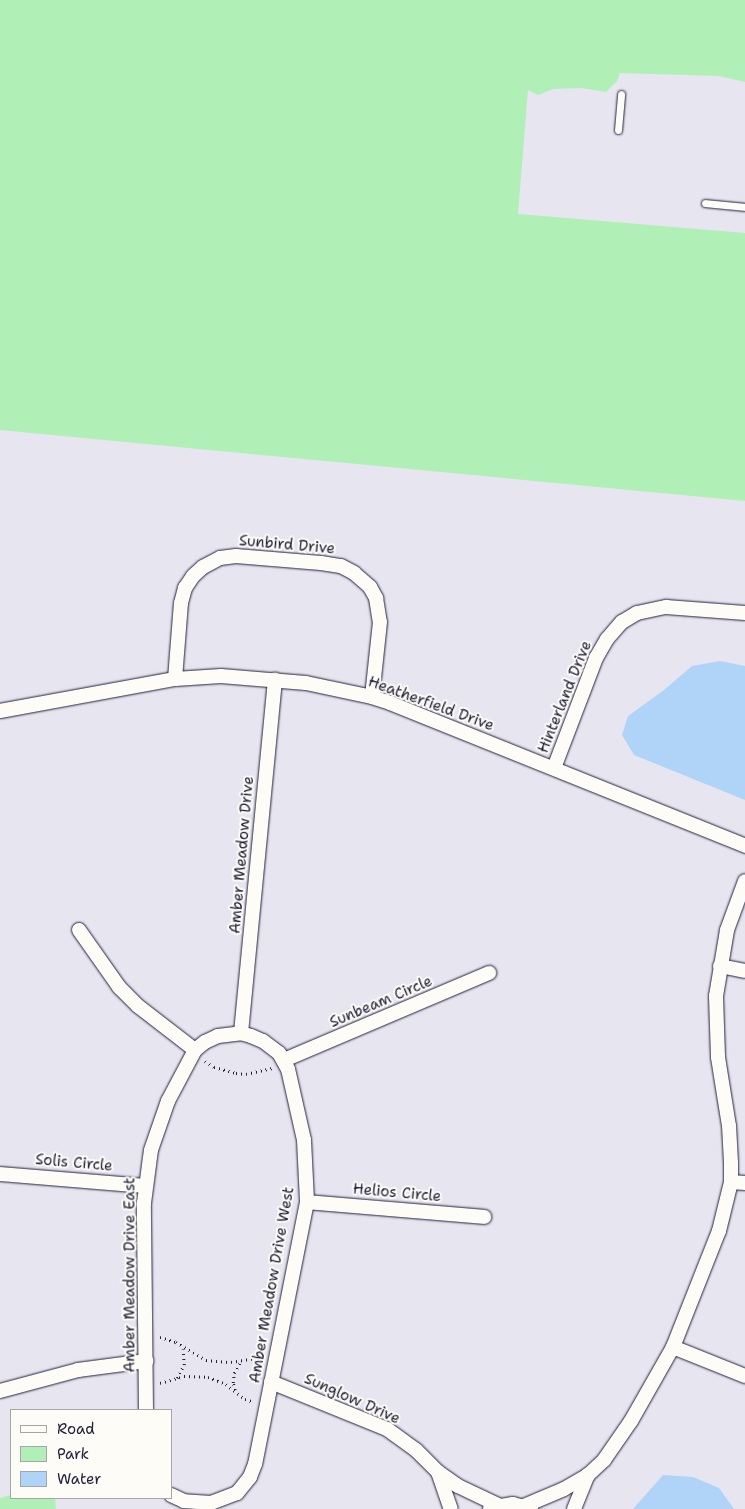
<!DOCTYPE html>
<html>
<head>
<meta charset="utf-8">
<style>
	body { margin:0 }
	#map { position:relative; width:745px; height:1509px; overflow:hidden; background:#e6e5f0; font-family:"Shantell Sans",sans-serif }
	div>[style] { position:absolute }
	[style*='--x'] { left:calc(var(--x)*1px); top:calc(var(--y)*1px); width:calc(var(--w)*1px); rotate:calc(var(--a)*1deg) }
	.green>* { inset:0; background:#b0f0b7 }
	.water>* { inset:0; background:#b0d4f8 }
	.path>* { height:2.5px; margin-top:-1.25px; transform-origin:0; background:repeating-linear-gradient(90deg,#22223b 0 1px,transparent 0 5px) }
	.roads { filter:drop-shadow(0 0 1px #22223b) drop-shadow(0 0 1px #22223b) }
	.lane>* { height:7px; margin:-3.5px; padding:0 3.5px; transform-origin:3.5px; border-radius:3.5px; background:#fdfcf7 }
	.street>* { height:14px; margin:-7px; padding:0 7px; transform-origin:7px; border-radius:7px; background:#fdfcf7 }
	span { translate:-50% -50%; white-space:nowrap; text-align:center; line-height:1.15; -webkit-text-stroke:4px #fdfcf7; paint-order:stroke }
	.street-label { font-size:15px; color:#22223b }
	.legend { position:absolute; left:10px; top:1409px; width:162px; height:90px; box-sizing:border-box; background:#fdfcf7; border:1px solid #a5a5ac; margin:0; padding:6px 9px; list-style:none; font-size:15px; color:#22223b }
	.legend li { display:flex; align-items:center; gap:10px; height:25px }
	.legend b { width:25px; border:1px solid #a5a5ac }
</style>
</head>
<body>
<div id="map">
	<div class="green">
		<div style="clip-path:polygon(0 0,745px 0,745px 82px,719px 76px,620px 73px,617px 81px,606px 92px,581px 88px,553px 89px,538px 95px,528px 90px,518px 214px,745px 233px,745px 501px,0 430px)"></div>
		<div style="clip-path:polygon(11px 1495px,11px 1498px,55px 1498px,56px 1509px,0 1509px,0 1498px)"></div>
	</div>
	<div class="water">
		<div style="clip-path:polygon(720px 661px,745px 666px,745px 800px,634px 755px,622px 735px,628px 716px,664px 690px,692px 666px)"></div>
		<div style="clip-path:polygon(663px 1475px,693px 1477px,719px 1488px,734px 1509px,633px 1509px)"></div>
	</div>
	<div class="path">
		<div style="--x:205;--y:1061;--w:11;--a:34"></div>
		<div style="--x:214;--y:1067;--w:23;--a:15"></div>
		<div style="--x:236;--y:1073;--w:10;--a:6"></div>
		<div style="--x:246;--y:1074;--w:27;--a:-13"></div>
		<div style="--x:160;--y:1337;--w:17;--a:17"></div>
		<div style="--x:176;--y:1342;--w:35;--a:31"></div>
		<div style="--x:206;--y:1360;--w:25;--a:5"></div>
		<div style="--x:231;--y:1362;--w:31;--a:-9"></div>
		<div style="--x:177;--y:1378;--w:15;--a:-62"></div>
		<div style="--x:184;--y:1365;--w:16;--a:-94"></div>
		<div style="--x:160;--y:1383;--w:25;--a:-16"></div>
		<div style="--x:184;--y:1376;--w:24;--a:2"></div>
		<div style="--x:208;--y:1377;--w:19;--a:21"></div>
		<div style="--x:226;--y:1384;--w:24;--a:38"></div>
		<div style="--x:245;--y:1399;--w:9;--a:18"></div>
		<div style="--x:235;--y:1390;--w:7;--a:-106"></div>
		<div style="--x:233;--y:1383;--w:10;--a:-84"></div>
		<div style="--x:234;--y:1373;--w:14;--a:-60"></div>
	</div>
	<div class="roads">
		<div class="lane">
			<div style="--x:618;--y:130;--w:36;--a:-85"></div>
			<div style="--x:705;--y:203;--w:40;--a:5.7"></div>
		</div>
		<div class="street">
			<div style="--x:175;--y:679;--w:76;--a:-85.5"></div>
			<div style="--x:181;--y:603;--w:16;--a:-75"></div>
			<div style="--x:185;--y:588;--w:14;--a:-56"></div>
			<div style="--x:193;--y:576;--w:13;--a:-42"></div>
			<div style="--x:203;--y:567;--w:19;--a:-28"></div>
			<div style="--x:220;--y:558;--w:16;--a:-7"></div>
			<div style="--x:236;--y:556;--w:85;--a:4.7"></div>
			<div style="--x:321;--y:563;--w:20;--a:9"></div>
			<div style="--x:341;--y:566;--w:15;--a:28"></div>
			<div style="--x:354;--y:573;--w:21;--a:41"></div>
			<div style="--x:370;--y:587;--w:13;--a:61"></div>
			<div style="--x:376;--y:598;--w:24;--a:81"></div>
			<div style="--x:380;--y:622;--w:75;--a:96.1"></div>
			<div style="--x:0;--y:711;--w:178;--a:-10.4"></div>
			<div style="--x:175;--y:679;--w:46;--a:-3.7"></div>
			<div style="--x:221;--y:676;--w:85;--a:4.7"></div>
			<div style="--x:306;--y:683;--w:67;--a:12"></div>
			<div style="--x:372;--y:697;--w:19;--a:18"></div>
			<div style="--x:390;--y:703;--w:383;--a:21.9"></div>
			<div style="--x:554;--y:768;--w:118;--a:-69.1"></div>
			<div style="--x:596;--y:658;--w:22;--a:-60"></div>
			<div style="--x:607;--y:639;--w:23;--a:-49"></div>
			<div style="--x:622;--y:622;--w:17;--a:-31"></div>
			<div style="--x:637;--y:613;--w:30;--a:-12"></div>
			<div style="--x:666;--y:607;--w:79;--a:4.3"></div>
			<div style="--x:79;--y:930;--w:70;--a:54.9"></div>
			<div style="--x:119;--y:987;--w:27;--a:45"></div>
			<div style="--x:138;--y:1006;--w:72;--a:37.7"></div>
			<div style="--x:720;--y:966;--w:25;--a:11"></div>
			<div style="--x:241;--y:1033;--w:355;--a:-84.5"></div>
			<div style="--x:284;--y:1060;--w:223;--a:-23"></div>
			<div style="--x:0;--y:1174;--w:145;--a:4.7"></div>
			<div style="--x:731;--y:1182;--w:14;--a:4"></div>
			<div style="--x:307;--y:1202;--w:178;--a:4.8"></div>
			<div style="--x:673;--y:1347;--w:78;--a:21.9"></div>
			<div style="--x:271;--y:1382;--w:125;--a:22.1"></div>
			<div style="--x:387;--y:1429;--w:36;--a:36"></div>
			<div style="--x:416;--y:1450;--w:31;--a:45"></div>
			<div style="--x:438;--y:1472;--w:24;--a:35"></div>
			<div style="--x:458;--y:1486;--w:44;--a:25.4"></div>
			<div style="--x:0;--y:1391;--w:81;--a:-15.1"></div>
			<div style="--x:78;--y:1370;--w:69;--a:-7.5"></div>
			<div style="--x:146;--y:1410;--w:207;--a:-90.6"></div>
			<div style="--x:144;--y:1203;--w:53;--a:-82.5"></div>
			<div style="--x:151;--y:1150;--w:52;--a:-70.9"></div>
			<div style="--x:168;--y:1101;--w:58;--a:-62.1"></div>
			<div style="--x:195;--y:1050;--w:13;--a:-39"></div>
			<div style="--x:205;--y:1042;--w:14;--a:-25"></div>
			<div style="--x:218;--y:1036;--w:23;--a:-7"></div>
			<div style="--x:241;--y:1033;--w:10;--a:17"></div>
			<div style="--x:251;--y:1036;--w:13;--a:23"></div>
			<div style="--x:263;--y:1041;--w:20;--a:37"></div>
			<div style="--x:279;--y:1053;--w:18;--a:61"></div>
			<div style="--x:288;--y:1069;--w:73;--a:77.3"></div>
			<div style="--x:304;--y:1140;--w:62;--a:87.2"></div>
			<div style="--x:307;--y:1202;--w:267;--a:101.2"></div>
			<div style="--x:255;--y:1464;--w:14;--a:111"></div>
			<div style="--x:250;--y:1477;--w:21;--a:129"></div>
			<div style="--x:237;--y:1493;--w:28;--a:159"></div>
			<div style="--x:211;--y:1503;--w:27;--a:-176"></div>
			<div style="--x:184;--y:1501;--w:14;--a:-155"></div>
			<div style="--x:438;--y:1472;--w:39;--a:71"></div>
			<div style="--x:524;--y:1506;--w:43;--a:-23"></div>
			<div style="--x:564;--y:1489;--w:28;--a:-30"></div>
			<div style="--x:588;--y:1475;--w:22;--a:-43"></div>
			<div style="--x:604;--y:1460;--w:47;--a:-55.3"></div>
			<div style="--x:631;--y:1421;--w:85;--a:-60.4"></div>
			<div style="--x:673;--y:1347;--w:125;--a:-68.4"></div>
			<div style="--x:719;--y:1231;--w:50;--a:-76.2"></div>
			<div style="--x:731;--y:1182;--w:19;--a:-90"></div>
			<div style="--x:731;--y:1163;--w:37;--a:-93"></div>
			<div style="--x:729;--y:1126;--w:70;--a:-99.1"></div>
			<div style="--x:718;--y:1057;--w:61;--a:-91.9"></div>
			<div style="--x:716;--y:996;--w:67;--a:-80.5"></div>
			<div style="--x:727;--y:930;--w:52;--a:-69.8"></div>
			<div style="--x:490;--y:1508;--w:23;--a:-10"></div>
			<div style="--x:513;--y:1504;--w:19;--a:16"></div>
			<div style="--x:574;--y:1509;--w:37;--a:-68"></div>
		</div>
	</div>
	<div class="street-label">
		<span style="left:287px;top:545px;rotate:5deg">Sunbird Drive</span>
		<span style="left:565px;top:697px;rotate:-68deg">Hinterland Drive</span>
		<span style="left:431px;top:704px;rotate:20deg">Heatherfield Drive</span>
		<span style="left:242px;top:855px;rotate:-85deg">Amber Meadow Drive</span>
		<span style="left:381px;top:1002px;rotate:-23deg">Sunbeam Circle</span>
		<span style="left:74px;top:1163px;rotate:5deg">Solis Circle</span>
		<span style="left:397px;top:1193px;rotate:5deg">Helios Circle</span>
		<span style="left:130px;top:1275px;rotate:-90deg">Amber Meadow Drive East</span>
		<span style="left:272px;top:1285px;rotate:-80deg">Amber Meadow Drive West</span>
		<span style="left:352px;top:1399px;rotate:24deg">Sunglow Drive</span>
	</div>
	<ul class="legend">
	<li><b style="height:6px;background:#fdfcf7"></b>Road</li>
	<li><b style="height:14px;background:#b0f0b7"></b>Park</li>
	<li><b style="height:14px;background:#b0d4f8"></b>Water</li>
	</ul>
</div>
</body>
</html>
